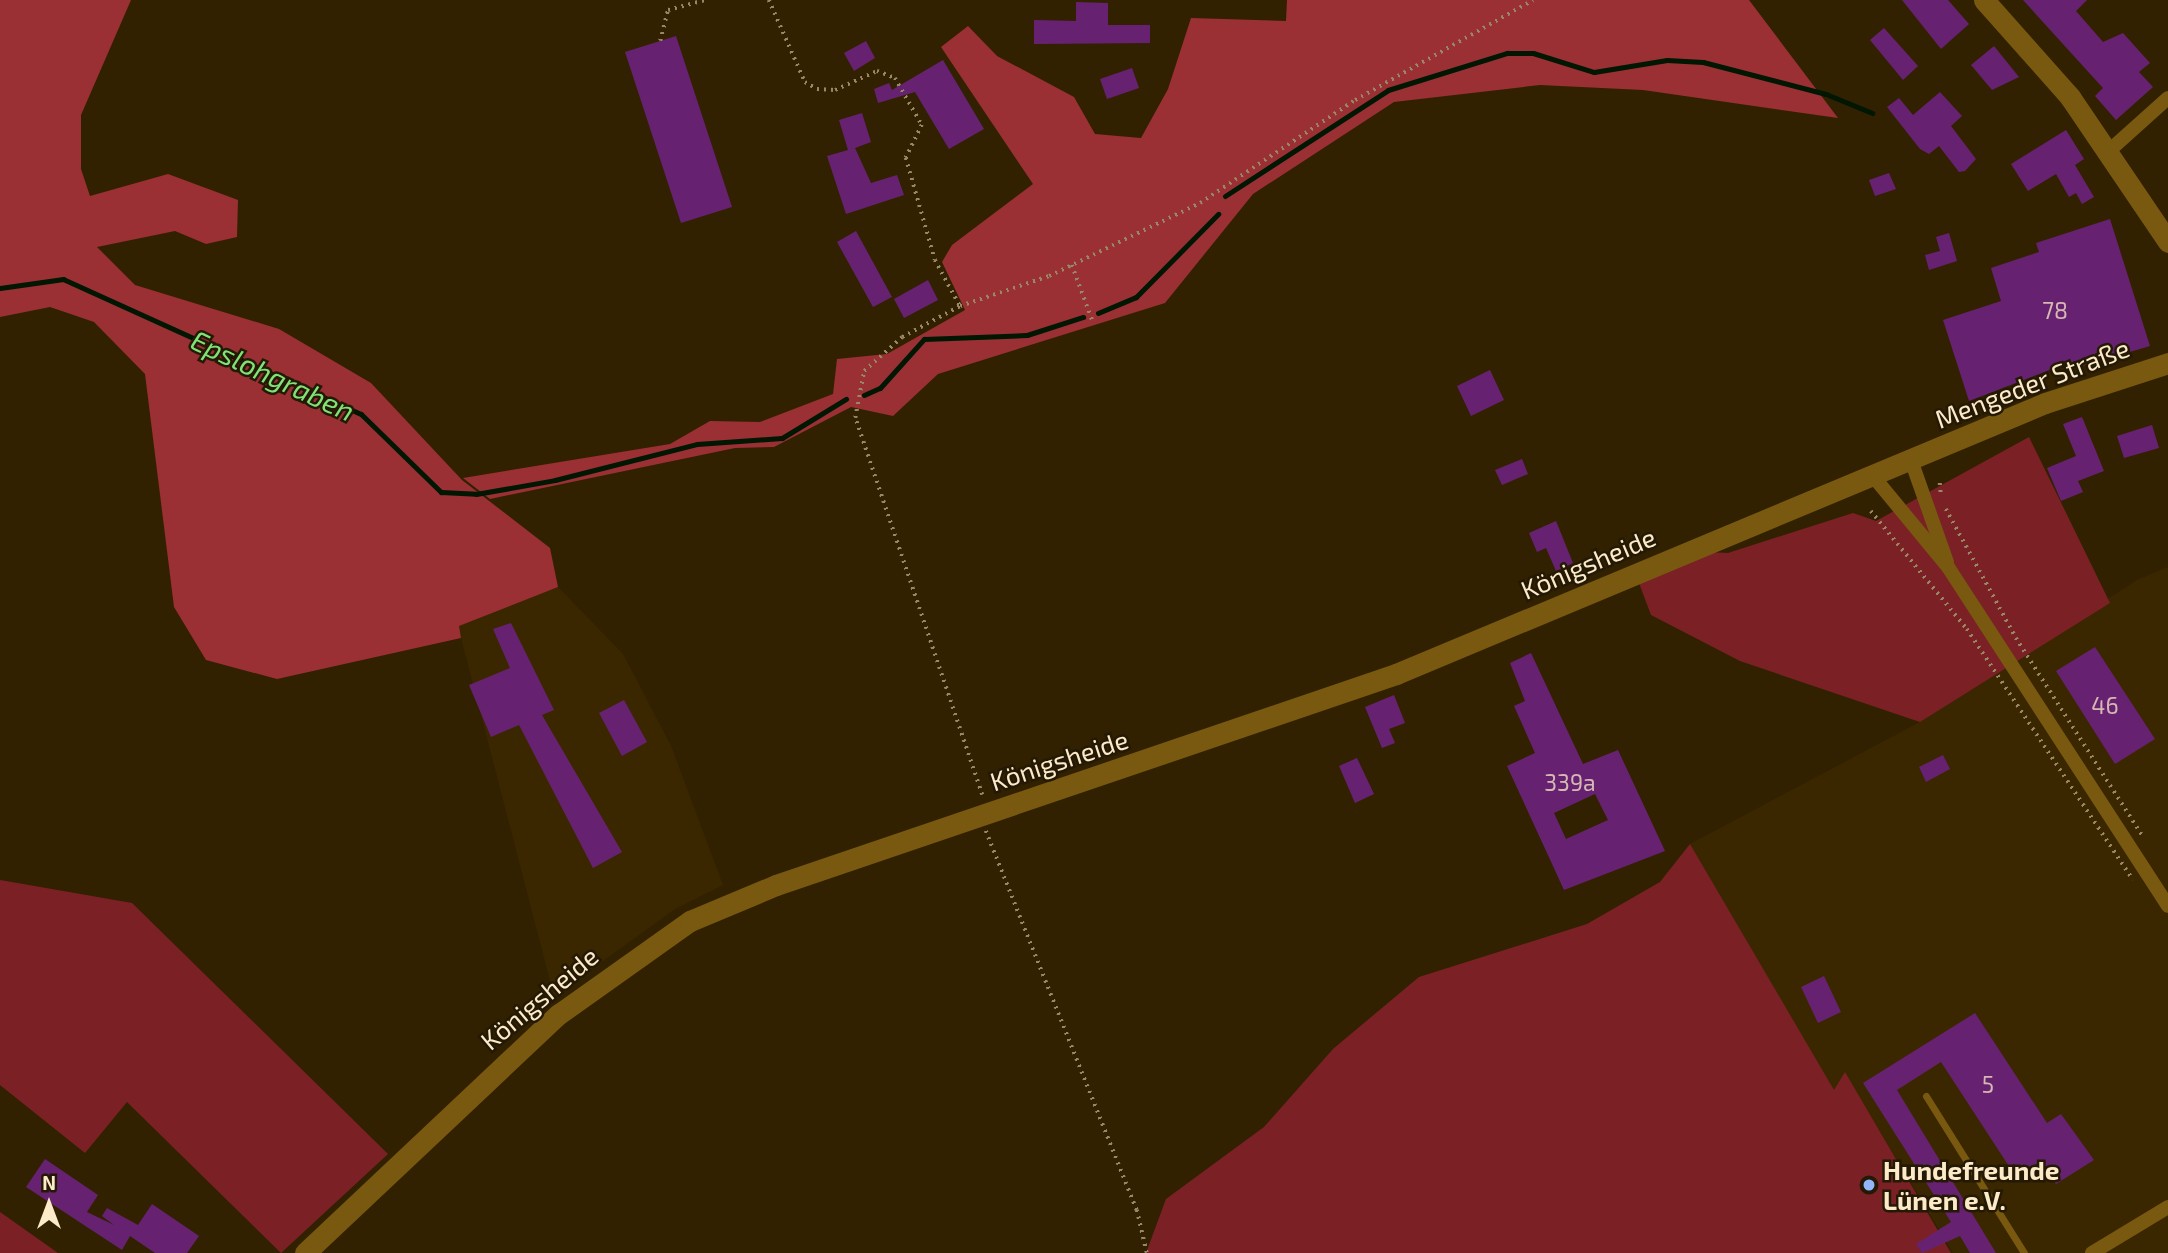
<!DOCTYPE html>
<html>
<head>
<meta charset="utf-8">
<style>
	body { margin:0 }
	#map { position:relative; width:2168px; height:1253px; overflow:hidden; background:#322100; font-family:"Exo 2",sans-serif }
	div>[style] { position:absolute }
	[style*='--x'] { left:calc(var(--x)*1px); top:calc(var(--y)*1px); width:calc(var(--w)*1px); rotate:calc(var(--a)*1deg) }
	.built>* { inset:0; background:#3a2700 }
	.green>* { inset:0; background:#7b2126 }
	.forest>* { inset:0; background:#9a2f34 }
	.stream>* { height:5px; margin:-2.5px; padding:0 2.5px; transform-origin:2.5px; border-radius:2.5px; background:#011701 }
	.building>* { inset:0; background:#662271 }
	.path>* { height:3.5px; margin-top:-1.75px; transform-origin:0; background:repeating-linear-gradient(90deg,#998766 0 2px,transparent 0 7px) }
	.lane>* { height:7px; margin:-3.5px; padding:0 3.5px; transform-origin:3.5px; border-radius:3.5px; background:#79590f }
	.street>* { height:14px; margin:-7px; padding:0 7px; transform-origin:7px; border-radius:7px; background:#79590f }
	.secondary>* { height:21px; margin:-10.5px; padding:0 10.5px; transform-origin:10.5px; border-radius:10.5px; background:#79590f }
	.dots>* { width:19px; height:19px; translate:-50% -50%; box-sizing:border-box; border:4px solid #241905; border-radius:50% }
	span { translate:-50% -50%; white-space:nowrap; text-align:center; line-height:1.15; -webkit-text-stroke:5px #241905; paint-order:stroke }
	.number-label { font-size:23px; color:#d6b8b3 }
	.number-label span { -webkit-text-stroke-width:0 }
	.street-label { font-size:26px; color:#fceac9 }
	.poi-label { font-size:26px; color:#fceac9; font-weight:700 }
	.left { translate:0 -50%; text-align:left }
	.water-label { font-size:28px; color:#80e377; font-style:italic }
	.north { position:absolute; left:14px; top:1169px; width:70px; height:70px; -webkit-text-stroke:5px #241905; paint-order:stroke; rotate:0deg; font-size:19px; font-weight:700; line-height:28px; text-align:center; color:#fceac9 }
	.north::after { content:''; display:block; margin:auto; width:24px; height:32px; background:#fceac9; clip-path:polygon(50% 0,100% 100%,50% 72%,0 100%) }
</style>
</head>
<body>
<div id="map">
	<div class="built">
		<div style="clip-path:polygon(2168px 567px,2168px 1253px,1953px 1253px,1845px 1073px,1834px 1091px,1690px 844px,1920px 722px,2137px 580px)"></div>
		<div style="clip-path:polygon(558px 587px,623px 654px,671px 746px,723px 885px,675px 909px,554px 996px,458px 626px)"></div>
	</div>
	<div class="green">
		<div style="clip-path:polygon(2029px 437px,2110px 603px,1920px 722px,1740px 661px,1651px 615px,1639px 583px,1707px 552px,1728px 553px,1853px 513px,1876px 521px)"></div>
		<div style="clip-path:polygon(1690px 844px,1834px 1090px,1845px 1072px,1951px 1253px,1146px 1253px,1166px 1199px,1264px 1127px,1333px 1049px,1419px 977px,1587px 924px,1660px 882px)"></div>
		<div style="clip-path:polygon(0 880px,132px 903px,388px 1154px,281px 1253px,127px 1102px,85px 1153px,0 1085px)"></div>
		<div style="clip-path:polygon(0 1212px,58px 1253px,0 1253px)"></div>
	</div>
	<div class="forest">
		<div style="clip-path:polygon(0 0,131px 0,81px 115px,81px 169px,90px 196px,168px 174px,238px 200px,237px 237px,206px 244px,175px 231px,97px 247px,135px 285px,279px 329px,371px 383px,462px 480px,550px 548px,558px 587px,459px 626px,461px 638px,277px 679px,206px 660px,174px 607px,145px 374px,94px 322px,50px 307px,0 317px)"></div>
		<div style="clip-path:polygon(1287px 0,1749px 0,1838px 118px,1643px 90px,1540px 85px,1394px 102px,1253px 194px,1165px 303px,938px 374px,893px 416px,851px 407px,774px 447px,735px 448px,490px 499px,463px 478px,670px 444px,710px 421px,760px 422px,833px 394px,837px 359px,887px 354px,965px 310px,942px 262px,952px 245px,1033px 184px,941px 47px,968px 26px,997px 56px,1074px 97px,1095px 134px,1141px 138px,1168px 89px,1191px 18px,1286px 21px)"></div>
	</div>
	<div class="stream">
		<div style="--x:1225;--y:196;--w:194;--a:-33"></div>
		<div style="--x:1388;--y:90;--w:125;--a:-17.3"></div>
		<div style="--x:1507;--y:53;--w:26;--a:0"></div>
		<div style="--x:1533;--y:53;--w:64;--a:17.3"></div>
		<div style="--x:1594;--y:72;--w:74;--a:-9.3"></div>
		<div style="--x:1667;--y:60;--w:36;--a:3"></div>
		<div style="--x:1703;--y:62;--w:127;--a:14.6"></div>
		<div style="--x:1826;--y:94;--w:50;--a:22.4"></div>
		<div style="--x:0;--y:288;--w:64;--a:-8.1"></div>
		<div style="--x:63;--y:279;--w:327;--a:24.4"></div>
		<div style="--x:361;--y:414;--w:112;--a:44.3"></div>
		<div style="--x:441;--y:492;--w:35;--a:3"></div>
		<div style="--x:476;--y:494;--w:80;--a:-10"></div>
		<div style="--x:555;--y:480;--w:146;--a:-14.2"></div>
		<div style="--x:697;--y:444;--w:85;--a:-4"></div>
		<div style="--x:782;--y:438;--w:75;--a:-31.4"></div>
		<div style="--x:1098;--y:313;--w:41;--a:-22.8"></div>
		<div style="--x:1136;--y:297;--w:117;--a:-45.3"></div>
		<div style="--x:864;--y:395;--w:17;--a:-24"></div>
		<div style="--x:880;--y:388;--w:66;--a:-48.1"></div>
		<div style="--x:924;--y:339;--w:103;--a:-2.2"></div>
		<div style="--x:1027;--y:335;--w:59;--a:-17.8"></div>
	</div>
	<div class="building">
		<div style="clip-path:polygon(1902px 0,1948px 0,1969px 24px,1941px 49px)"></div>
		<div style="clip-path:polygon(2023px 0,2087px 0,2076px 11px,2103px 42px,2123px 33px,2150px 63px,2139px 72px,2153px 87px,2116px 120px,2095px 96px,2103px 88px)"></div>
		<div style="clip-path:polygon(1076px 2px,1108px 3px,1108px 25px,1150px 25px,1150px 43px,1034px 44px,1034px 20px,1076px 21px)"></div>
		<div style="clip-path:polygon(1884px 28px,1918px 66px,1903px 80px,1870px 40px)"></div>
		<div style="clip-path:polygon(676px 36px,732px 207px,681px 223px,625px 52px)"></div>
		<div style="clip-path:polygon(866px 41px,875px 58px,854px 71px,844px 53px)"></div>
		<div style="clip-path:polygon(1994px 46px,2019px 77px,1992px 90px,1971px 65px)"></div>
		<div style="clip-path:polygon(943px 60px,984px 129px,949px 149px,915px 92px,878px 103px,874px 89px,889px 83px,892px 90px)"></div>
		<div style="clip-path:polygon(1132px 68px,1139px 88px,1107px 99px,1100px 79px)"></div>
		<div style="clip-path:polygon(1940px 92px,1962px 116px,1951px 126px,1976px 159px,1965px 171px,1959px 172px,1939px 146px,1929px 154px,1920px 149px,1887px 107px,1899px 98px,1913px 115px)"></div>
		<div style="clip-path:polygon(862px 113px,871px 142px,855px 148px,871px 183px,897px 175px,904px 195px,846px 214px,827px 156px,848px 150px,839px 120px)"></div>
		<div style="clip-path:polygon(2066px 130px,2084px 159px,2075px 165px,2094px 197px,2082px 204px,2076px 193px,2069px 197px,2056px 174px,2028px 191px,2011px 164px)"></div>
		<div style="clip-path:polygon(1889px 173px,1896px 189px,1875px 196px,1869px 180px)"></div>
		<div style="clip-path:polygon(2110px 219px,2150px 346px,2072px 369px,2070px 362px,1969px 401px,1943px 320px,2001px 301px,1991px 268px,2039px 252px,2036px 243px)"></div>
		<div style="clip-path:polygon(856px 231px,892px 297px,873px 307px,837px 242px)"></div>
		<div style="clip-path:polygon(1949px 233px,1957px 261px,1929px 270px,1925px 255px,1940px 251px,1936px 237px)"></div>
		<div style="clip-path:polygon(928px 280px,938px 300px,904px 318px,894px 299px)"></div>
		<div style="clip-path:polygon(1490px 370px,1504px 400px,1471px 416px,1457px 386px)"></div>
		<div style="clip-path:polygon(2082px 417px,2104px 471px,2078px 481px,2083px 492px,2061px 501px,2047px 468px,2076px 456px,2063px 424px)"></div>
		<div style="clip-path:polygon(2152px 425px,2159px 448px,2124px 458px,2117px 436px)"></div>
		<div style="clip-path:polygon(1522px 459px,1528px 474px,1502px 485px,1495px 470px)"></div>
		<div style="clip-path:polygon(1556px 521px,1573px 563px,1556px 571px,1546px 548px,1537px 552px,1529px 533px)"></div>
		<div style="clip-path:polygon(511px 623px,554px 710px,542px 715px,622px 852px,593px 868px,519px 725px,491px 737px,469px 685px,510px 668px,493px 629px)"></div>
		<div style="clip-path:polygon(2095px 647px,2155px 739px,2115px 764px,2056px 671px)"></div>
		<div style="clip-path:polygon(evenodd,1531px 653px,1583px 764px,1618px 750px,1665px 851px,1564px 890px,1507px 766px,1535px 753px,1514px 706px,1525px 701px,1510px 663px,1531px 653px,1595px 794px,1608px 820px,1566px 839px,1554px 813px,1595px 794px)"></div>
		<div style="clip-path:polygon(1394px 695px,1405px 723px,1389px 729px,1395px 743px,1382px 748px,1365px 707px)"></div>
		<div style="clip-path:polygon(624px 700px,647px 742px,622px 756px,599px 713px)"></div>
		<div style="clip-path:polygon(1943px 755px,1950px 769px,1926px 782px,1919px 767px)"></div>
		<div style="clip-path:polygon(1357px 758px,1374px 794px,1355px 803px,1339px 766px)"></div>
		<div style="clip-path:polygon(1824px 976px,1841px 1012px,1818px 1023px,1801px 987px)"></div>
		<div style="clip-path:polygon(1975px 1013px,2047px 1123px,2061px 1114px,2094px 1160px,2056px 1184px,2039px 1162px,2016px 1177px,1941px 1062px,1897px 1090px,1996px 1253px,1970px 1253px,1960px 1236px,1922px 1253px,1916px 1244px,1951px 1222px,1863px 1083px)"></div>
		<div style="clip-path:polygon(45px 1159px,98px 1195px,87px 1212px,114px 1225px,102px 1216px,107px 1208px,138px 1225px,152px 1204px,199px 1236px,187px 1253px,155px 1253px,130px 1236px,122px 1250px,26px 1187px)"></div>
	</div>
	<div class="path">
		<div style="--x:769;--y:0;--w:90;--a:66.3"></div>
		<div style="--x:805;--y:82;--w:14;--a:30"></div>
		<div style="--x:817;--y:89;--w:18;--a:3"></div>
		<div style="--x:835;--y:90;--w:46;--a:-24.3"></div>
		<div style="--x:877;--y:71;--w:19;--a:21"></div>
		<div style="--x:895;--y:78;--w:54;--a:60.1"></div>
		<div style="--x:922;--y:125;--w:37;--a:116"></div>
		<div style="--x:906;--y:158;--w:106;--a:74.1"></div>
		<div style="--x:935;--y:260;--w:52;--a:61.5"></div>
		<div style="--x:660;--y:41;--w:32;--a:-76"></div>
		<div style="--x:668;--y:10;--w:39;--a:-15"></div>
		<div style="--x:1072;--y:265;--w:61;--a:69.8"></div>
		<div style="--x:1940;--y:483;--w:12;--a:85"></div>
		<div style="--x:1946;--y:509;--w:147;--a:61.5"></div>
		<div style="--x:2016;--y:638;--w:237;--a:57.4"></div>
		<div style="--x:1871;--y:511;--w:152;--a:50.9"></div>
		<div style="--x:1967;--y:629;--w:301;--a:56.5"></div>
		<div style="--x:982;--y:795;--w:398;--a:-108.6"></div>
		<div style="--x:855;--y:418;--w:48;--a:-79.2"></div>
		<div style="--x:864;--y:371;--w:51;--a:-41.8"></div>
		<div style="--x:902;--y:337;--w:66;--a:-28.1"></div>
		<div style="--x:960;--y:306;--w:94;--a:-18.6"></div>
		<div style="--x:1049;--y:276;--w:168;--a:-25.8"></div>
		<div style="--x:1200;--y:203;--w:186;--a:-33.6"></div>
		<div style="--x:1355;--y:100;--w:204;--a:-29.3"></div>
		<div style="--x:986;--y:831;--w:408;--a:68.3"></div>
		<div style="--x:1137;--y:1210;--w:44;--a:76.9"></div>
	</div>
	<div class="lane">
		<div style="--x:1926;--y:1096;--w:185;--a:58"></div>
	</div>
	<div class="street">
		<div style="--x:2110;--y:150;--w:78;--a:-41.9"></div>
		<div style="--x:1911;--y:460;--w:108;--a:70.6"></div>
		<div style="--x:1873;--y:476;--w:118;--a:50.5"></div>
		<div style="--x:1948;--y:567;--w:404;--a:57"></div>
		<div style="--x:2092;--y:1253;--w:89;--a:-31.2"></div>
	</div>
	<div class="secondary">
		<div style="--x:1984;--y:0;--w:130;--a:48.4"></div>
		<div style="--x:2070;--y:97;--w:175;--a:55.9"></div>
		<div style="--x:305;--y:1253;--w:349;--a:-43.3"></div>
		<div style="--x:559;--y:1014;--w:161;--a:-35.4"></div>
		<div style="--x:690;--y:921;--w:93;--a:-22.7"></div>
		<div style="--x:776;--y:885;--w:655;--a:-18.79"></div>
		<div style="--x:1396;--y:674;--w:703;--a:-22.66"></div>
		<div style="--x:2045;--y:403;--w:129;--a:-18"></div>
	</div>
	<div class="dots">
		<div style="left:1869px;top:1185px;background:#92b7fd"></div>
	</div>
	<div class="number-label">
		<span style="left:2055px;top:310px">78</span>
		<span style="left:2105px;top:705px">46</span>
		<span style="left:1570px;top:782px">339a</span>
		<span style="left:1988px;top:1084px">5</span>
	</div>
	<div class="street-label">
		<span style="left:2032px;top:383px;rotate:-21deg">Mengeder Straße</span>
		<span style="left:1588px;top:563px;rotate:-23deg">Königsheide</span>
		<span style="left:1059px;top:760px;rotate:-18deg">Königsheide</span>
		<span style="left:539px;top:998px;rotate:-40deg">Königsheide</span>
	</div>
	<div class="poi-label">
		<span class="left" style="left:1883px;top:1185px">Hundefreunde<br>Lünen e.V.</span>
	</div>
	<div class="water-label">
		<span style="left:273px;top:375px;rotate:25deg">Epslohgraben</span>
	</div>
	<div class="north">N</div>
</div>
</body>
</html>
